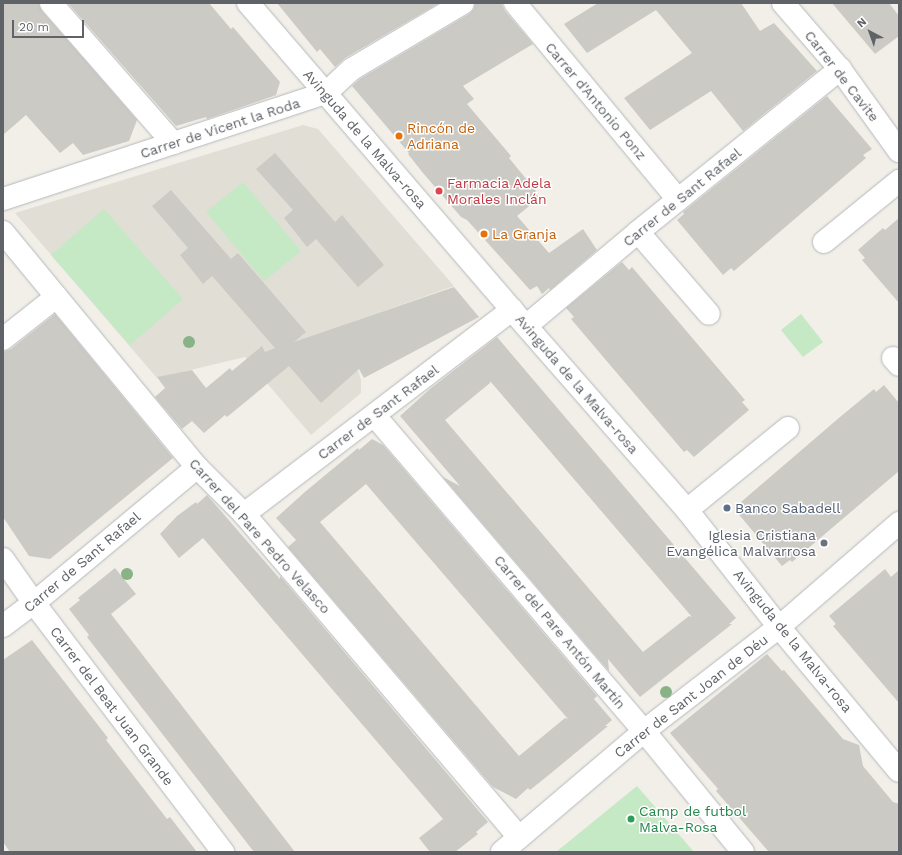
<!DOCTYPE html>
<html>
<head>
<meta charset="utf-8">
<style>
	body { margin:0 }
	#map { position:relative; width:902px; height:855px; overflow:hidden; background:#f1efe8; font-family:"Work Sans",sans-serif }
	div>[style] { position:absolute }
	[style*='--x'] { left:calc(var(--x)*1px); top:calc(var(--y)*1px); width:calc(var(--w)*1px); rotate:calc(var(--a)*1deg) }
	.education>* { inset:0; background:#e1ded6 }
	.green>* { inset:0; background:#c5e8c5 }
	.building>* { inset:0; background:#cccac5 }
	.roads { filter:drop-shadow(0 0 1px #b5b8bc) drop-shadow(0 0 1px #b5b8bc) }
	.minor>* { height:22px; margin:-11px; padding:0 11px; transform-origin:11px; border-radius:11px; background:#fff }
	.trees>* { width:12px; height:12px; margin:-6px; border-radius:50%; background:#89b387 }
	.dots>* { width:11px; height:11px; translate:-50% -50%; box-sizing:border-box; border:2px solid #fff; border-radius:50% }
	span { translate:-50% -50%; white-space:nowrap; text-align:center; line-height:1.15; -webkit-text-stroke:3px #fff; paint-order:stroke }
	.street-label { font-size:14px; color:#5f6368 }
	.food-label { font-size:14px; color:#c56008 }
	.left { translate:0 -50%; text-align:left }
	.health-label { font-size:14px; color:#be3a42 }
	.service-label { font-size:14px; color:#4e5e75 }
	.worship-label { font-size:14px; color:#5b616d }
	.right { translate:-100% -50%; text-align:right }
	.leisure-label { font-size:14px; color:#27864d }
	.frame { position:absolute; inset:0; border:4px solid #5f6368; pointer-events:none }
	.north { position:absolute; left:850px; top:12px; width:40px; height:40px; -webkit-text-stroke:3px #fff; paint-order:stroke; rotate:319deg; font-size:11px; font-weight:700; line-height:16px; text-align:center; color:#5f6368 }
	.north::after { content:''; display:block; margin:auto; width:14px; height:18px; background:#5f6368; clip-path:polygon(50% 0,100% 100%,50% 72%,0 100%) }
	.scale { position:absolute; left:12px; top:20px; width:72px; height:18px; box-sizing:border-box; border:2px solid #5f6368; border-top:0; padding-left:5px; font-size:12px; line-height:14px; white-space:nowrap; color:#5f6368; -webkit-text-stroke:3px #fff; paint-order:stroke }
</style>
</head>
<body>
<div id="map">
	<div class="education">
		<div style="clip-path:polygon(303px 125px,318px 129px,454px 286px,344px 325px,361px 380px,361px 393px,311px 435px,245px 357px,157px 378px,15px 213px)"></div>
	</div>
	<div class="green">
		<div style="clip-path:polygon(243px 182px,301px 251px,264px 281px,206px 212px)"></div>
		<div style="clip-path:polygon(104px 209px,183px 299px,130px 345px,51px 255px)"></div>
		<div style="clip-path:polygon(801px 314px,823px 342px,803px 357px,781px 330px)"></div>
		<div style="clip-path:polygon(637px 786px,694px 852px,556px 852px)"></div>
	</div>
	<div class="building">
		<div style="clip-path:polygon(3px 3px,39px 3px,42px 11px,137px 120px,129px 141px,83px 155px,73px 143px,60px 153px,26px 115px,3px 135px)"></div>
		<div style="clip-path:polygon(68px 3px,209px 3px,231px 29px,233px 27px,280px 82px,276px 95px,207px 119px,206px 117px,176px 126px)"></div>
		<div style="clip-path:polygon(277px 3px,439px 3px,345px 58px,335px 67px,320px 49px,317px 52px)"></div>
		<div style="clip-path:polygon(475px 3px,501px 3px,505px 11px,533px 44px,463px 86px,474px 99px,467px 104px,511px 156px,509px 158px,536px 191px,535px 192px,539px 198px,517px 216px,549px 253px,583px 229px,597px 250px,550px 290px,549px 288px,542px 294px,537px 286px,530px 290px,467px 220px,461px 217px,423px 173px,408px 154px,409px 153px,352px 86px,360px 79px,469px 14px,474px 9px)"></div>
		<div style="clip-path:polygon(598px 3px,741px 3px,760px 31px,774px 23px,817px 71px,743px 131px,711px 91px,650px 130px,624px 98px,692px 53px,656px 10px,587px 53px,564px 24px)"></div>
		<div style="clip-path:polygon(832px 3px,889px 3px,899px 16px,899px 36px,875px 54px)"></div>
		<div style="clip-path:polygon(827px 96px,872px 149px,863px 155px,866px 158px,755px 253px,734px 271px,731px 268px,723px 275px,677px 220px,684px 214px,683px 212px)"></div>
		<div style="clip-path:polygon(275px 153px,335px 222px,342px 215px,384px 265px,358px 287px,316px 239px,307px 247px,284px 218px,293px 210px,256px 169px)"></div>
		<div style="clip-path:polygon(171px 190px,231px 259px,238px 253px,306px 332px,294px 342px,454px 287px,479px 317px,364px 378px,359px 369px,321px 403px,289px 366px,227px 417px,225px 415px,204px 433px,192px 421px,182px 429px,155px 397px,165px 388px,157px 377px,192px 370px,206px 388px,230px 368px,232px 371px,262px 346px,265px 352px,275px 348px,212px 276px,203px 284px,180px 255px,188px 248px,152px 206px)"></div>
		<div style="clip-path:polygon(899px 218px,899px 303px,862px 260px,865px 258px,858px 250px,883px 228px,885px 230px)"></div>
		<div style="clip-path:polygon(622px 262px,629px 270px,632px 267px,745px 400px,742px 402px,749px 410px,694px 457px,687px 450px,684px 452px,650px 412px,571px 319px,574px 317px,566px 308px)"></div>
		<div style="clip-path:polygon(55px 314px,173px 458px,50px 559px,29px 556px,3px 517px,3px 352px,11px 349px)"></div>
		<div style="clip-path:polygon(evenodd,497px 337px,736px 618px,729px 624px,732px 624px,640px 697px,608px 659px,609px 671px,443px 477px,460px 486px,400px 416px,430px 389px,497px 337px,490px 381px,692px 617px,689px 616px,643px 652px,445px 420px,490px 383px,490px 381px)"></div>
		<div style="clip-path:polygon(884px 385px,899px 403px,899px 471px,792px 562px,790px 560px,782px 566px,736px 511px,743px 504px,741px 502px,840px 417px,874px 389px,876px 392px)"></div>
		<div style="clip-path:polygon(evenodd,372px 439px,383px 445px,597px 696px,594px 699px,612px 720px,605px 726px,608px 726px,550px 774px,530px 790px,528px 788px,516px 799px,493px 787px,288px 547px,296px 540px,276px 518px,306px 491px,358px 448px,359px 450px,372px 439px,366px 484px,568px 719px,565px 718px,519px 756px,320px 522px,366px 484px)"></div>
		<div style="clip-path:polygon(207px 495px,280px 579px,280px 576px,488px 822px,476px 832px,478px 834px,455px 852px,430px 852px,419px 838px,443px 819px,203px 538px,179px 558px,160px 534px,177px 516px,196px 502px,197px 504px)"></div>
		<div style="clip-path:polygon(115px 568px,136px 594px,111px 614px,295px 852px,254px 852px,87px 637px,89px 635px,69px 609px,80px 600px,78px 598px)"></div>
		<div style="clip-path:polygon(885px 569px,891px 577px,899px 570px,899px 703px,833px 626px,836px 624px,829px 616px)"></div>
		<div style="clip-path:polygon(32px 640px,108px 738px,106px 740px,167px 819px,170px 817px,197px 852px,10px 852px,3px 842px,3px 660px)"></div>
		<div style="clip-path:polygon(767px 654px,782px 671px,784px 670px,843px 739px,859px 745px,863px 766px,893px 802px,899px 804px,899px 852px,769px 852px,716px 791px,718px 789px,670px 733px)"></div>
	</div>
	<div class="roads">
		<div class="minor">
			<div style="--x:51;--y:3;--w:186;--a:48.9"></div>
			<div style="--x:248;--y:3;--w:405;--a:49.3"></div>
			<div style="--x:512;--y:310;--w:266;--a:48.8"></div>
			<div style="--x:687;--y:510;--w:149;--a:51.8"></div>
			<div style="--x:779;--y:627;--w:187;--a:50.2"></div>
			<div style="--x:515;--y:3;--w:255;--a:50.3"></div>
			<div style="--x:783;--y:3;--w:87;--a:49.2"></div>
			<div style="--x:840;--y:69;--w:101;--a:54.3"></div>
			<div style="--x:3;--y:199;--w:340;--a:-18.2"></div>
			<div style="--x:326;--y:93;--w:35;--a:-43"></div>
			<div style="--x:352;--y:69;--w:129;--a:-30.7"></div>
			<div style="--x:3;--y:232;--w:305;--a:50.5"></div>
			<div style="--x:197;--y:467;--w:66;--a:45"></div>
			<div style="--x:244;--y:514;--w:424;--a:49.6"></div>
			<div style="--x:638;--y:232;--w:108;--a:49.1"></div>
			<div style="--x:824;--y:242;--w:97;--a:-39.1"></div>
			<div style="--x:526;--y:326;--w:146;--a:-40"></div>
			<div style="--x:638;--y:232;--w:260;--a:-38.9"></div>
			<div style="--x:3;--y:339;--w:68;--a:-38.4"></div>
			<div style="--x:893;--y:358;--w:9;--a:49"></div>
			<div style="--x:374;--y:415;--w:416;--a:49.5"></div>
			<div style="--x:644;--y:731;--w:156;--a:50.7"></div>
			<div style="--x:687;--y:510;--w:130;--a:-39.1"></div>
			<div style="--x:244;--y:514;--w:337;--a:-37.3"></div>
			<div style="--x:3;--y:559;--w:54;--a:54.8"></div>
			<div style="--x:34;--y:603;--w:313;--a:52.8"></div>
			<div style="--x:3;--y:626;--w:39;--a:-37"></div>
			<div style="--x:34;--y:603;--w:212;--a:-39.8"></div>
			<div style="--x:502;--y:852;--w:187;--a:-40.4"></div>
			<div style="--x:644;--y:731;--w:170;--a:-37.6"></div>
			<div style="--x:779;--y:627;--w:159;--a:-40.9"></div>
		</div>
	</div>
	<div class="trees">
		<div style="left:189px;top:342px"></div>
		<div style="left:127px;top:574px"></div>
		<div style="left:666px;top:692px"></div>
	</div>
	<div class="dots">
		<div style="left:399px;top:136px;background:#e8710a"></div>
		<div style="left:439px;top:191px;background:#e0444e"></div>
		<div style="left:484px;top:234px;background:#e8710a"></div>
		<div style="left:727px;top:508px;background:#5c6f8a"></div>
		<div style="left:824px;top:543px;background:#6b7280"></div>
		<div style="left:631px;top:819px;background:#2e9e5b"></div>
	</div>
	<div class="street-label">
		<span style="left:842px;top:76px;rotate:52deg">Carrer de Cavite</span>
		<span style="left:596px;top:101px;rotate:50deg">Carrer d'Antonio Ponz</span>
		<span style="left:220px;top:128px;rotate:-18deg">Carrer de Vicent la Roda</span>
		<span style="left:365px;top:139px;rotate:49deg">Avinguda de la Malva-rosa</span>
		<span style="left:682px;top:197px;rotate:-39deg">Carrer de Sant Rafael</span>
		<span style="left:577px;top:384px;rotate:49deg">Avinguda de la Malva-rosa</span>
		<span style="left:378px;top:412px;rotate:-37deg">Carrer de Sant Rafael</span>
		<span style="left:260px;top:536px;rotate:48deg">Carrer del Pare Pedro Velasco</span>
		<span style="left:82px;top:562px;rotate:-40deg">Carrer de Sant Rafael</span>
		<span style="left:560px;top:632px;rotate:50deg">Carrer del Pare Antón Martín</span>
		<span style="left:793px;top:641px;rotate:51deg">Avinguda de la Malva-rosa</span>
		<span style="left:691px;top:696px;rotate:-38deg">Carrer de Sant Joan de Déu</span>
		<span style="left:112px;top:706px;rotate:53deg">Carrer del Beat Juan Grande</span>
	</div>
	<div class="food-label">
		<span class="left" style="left:407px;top:136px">Rincón de<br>Adriana</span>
		<span class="left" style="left:492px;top:234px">La Granja</span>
	</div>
	<div class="health-label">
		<span class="left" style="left:447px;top:191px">Farmacia Adela<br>Morales Inclán</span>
	</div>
	<div class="service-label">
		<span class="left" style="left:735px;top:508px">Banco Sabadell</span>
	</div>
	<div class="worship-label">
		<span class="right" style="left:816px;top:543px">Iglesia Cristiana<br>Evangélica Malvarrosa</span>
	</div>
	<div class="leisure-label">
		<span class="left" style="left:639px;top:819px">Camp de futbol<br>Malva-Rosa</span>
	</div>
	<div class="frame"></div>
	<div class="north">N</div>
	<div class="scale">20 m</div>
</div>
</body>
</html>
